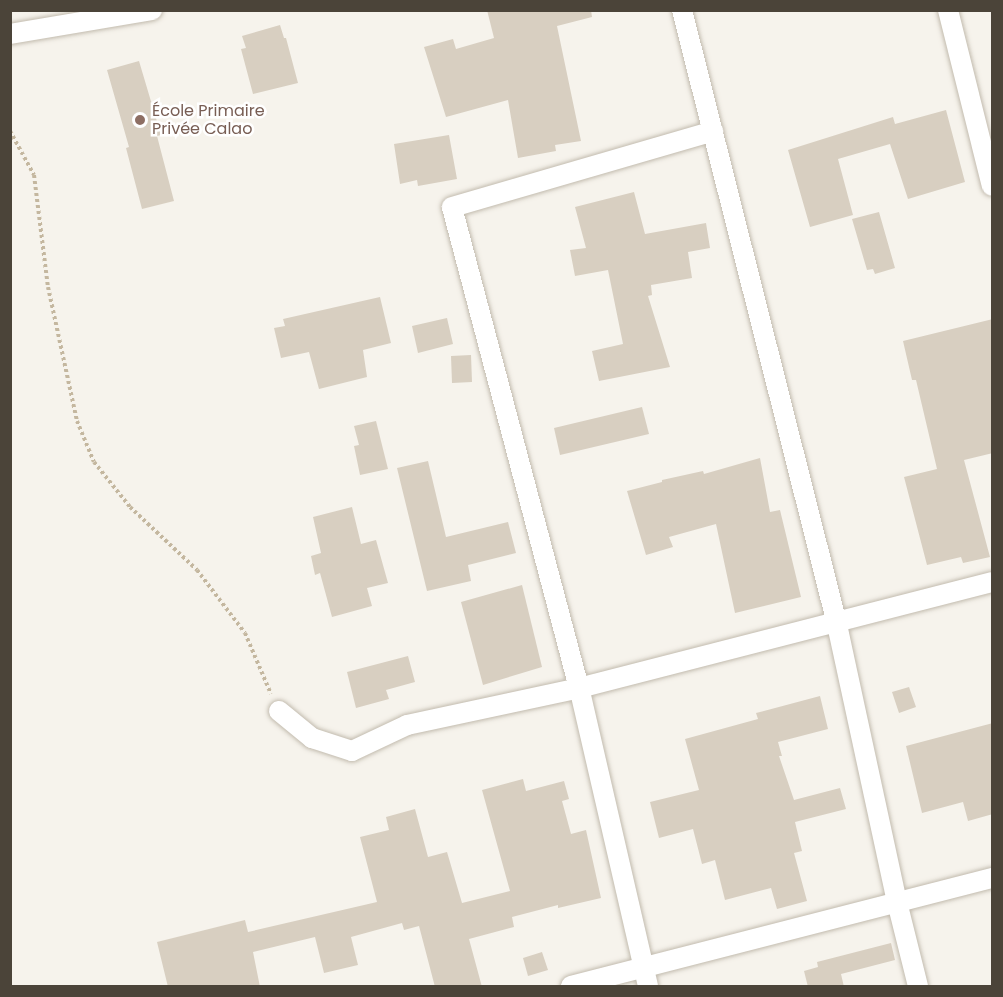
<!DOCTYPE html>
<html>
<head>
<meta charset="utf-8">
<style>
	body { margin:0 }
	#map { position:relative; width:1003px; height:997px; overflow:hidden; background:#f6f3ec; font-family:Poppins,sans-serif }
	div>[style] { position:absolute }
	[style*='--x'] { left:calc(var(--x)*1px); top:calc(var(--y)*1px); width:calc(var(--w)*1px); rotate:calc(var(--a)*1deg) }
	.building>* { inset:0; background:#d8cfc1 }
	.path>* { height:4px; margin-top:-2px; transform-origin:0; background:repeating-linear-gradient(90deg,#c4b79f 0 3px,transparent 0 6px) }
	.roads { filter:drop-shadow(0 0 2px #c2bbae) drop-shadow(0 0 2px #c2bbae) }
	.street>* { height:20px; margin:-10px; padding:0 10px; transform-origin:10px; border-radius:10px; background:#fff }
	.dots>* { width:16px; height:16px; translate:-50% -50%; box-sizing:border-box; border:3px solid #fff; border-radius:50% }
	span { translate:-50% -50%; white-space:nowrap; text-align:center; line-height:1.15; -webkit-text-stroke:5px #fff; paint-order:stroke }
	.education-label { font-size:16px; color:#785e54 }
	.left { translate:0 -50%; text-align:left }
	.frame { position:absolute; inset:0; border:12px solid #4b4439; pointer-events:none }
</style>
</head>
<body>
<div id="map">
	<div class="building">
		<div style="clip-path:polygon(487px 10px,591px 10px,592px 17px,557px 26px,581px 141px,555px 145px,556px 151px,518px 158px,508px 100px,446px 117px,424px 47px,453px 39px,456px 49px,494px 38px)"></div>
		<div style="clip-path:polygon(280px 25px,284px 38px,286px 38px,298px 83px,253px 94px,241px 49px,246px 48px,242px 36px)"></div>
		<div style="clip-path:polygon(139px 61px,161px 135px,157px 136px,174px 201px,142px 209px,126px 148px,129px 147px,107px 70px)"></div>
		<div style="clip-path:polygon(946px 110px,965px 182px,908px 199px,890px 144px,838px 159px,853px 215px,810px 227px,788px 150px,893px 117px,895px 124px)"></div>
		<div style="clip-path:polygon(449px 135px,457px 179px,418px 186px,417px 180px,400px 184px,394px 144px)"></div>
		<div style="clip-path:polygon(634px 192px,645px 234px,706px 223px,710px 248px,688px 252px,692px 278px,651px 285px,652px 295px,648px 296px,670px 367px,599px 381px,592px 351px,623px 344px,608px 270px,575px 276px,570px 250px,586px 248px,575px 207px)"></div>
		<div style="clip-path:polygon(879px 212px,895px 268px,875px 274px,873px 269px,867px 270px,852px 219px)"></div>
		<div style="clip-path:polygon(380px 297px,391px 343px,363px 350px,367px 377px,319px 389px,309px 352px,281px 358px,274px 328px,285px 326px,283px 319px)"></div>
		<div style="clip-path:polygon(447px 318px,453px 344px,418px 353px,412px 326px)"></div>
		<div style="clip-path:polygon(993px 319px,993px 453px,964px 460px,990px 557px,963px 563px,961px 557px,927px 565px,904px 477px,937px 469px,916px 380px,912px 380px,903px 341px)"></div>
		<div style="clip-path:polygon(471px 355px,472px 382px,452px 383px,451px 356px)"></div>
		<div style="clip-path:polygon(642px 407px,649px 434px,560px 455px,554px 428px)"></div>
		<div style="clip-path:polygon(376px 421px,388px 469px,360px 475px,354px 446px,359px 445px,354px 426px)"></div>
		<div style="clip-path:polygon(760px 458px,770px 512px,780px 510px,801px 597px,735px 613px,716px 524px,669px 537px,673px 547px,646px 555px,627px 491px,662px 482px,662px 480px,703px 471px,704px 474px)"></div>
		<div style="clip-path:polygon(428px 461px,446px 537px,508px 522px,516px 553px,468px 565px,471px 581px,427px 591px,397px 468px)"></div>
		<div style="clip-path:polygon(352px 507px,361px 544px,376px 540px,388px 583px,367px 588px,372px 606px,332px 617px,320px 573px,315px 575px,311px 556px,321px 553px,313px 517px)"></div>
		<div style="clip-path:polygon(522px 585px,542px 667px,483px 685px,461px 602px)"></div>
		<div style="clip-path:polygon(408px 656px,415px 682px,386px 690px,389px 699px,356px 708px,347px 672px)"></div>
		<div style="clip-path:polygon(909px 687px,916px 707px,899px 713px,892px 692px)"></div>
		<div style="clip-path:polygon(820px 696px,828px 729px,778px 742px,782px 756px,779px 756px,794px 800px,840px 788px,846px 809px,795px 822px,802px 851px,794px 853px,807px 901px,777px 909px,771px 888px,725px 900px,715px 860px,702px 864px,693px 829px,659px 838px,650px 802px,699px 790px,685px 739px,758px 719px,756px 713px)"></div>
		<div style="clip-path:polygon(993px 723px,993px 814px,968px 821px,963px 802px,922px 813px,906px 746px)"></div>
		<div style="clip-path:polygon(523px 779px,526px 791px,564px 781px,569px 799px,562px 801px,571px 834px,586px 830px,601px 898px,558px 908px,558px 905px,512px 917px,514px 927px,469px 939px,482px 987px,435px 987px,419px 926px,404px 930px,402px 923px,351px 937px,358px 965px,324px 973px,315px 937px,253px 952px,260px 987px,168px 987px,157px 942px,245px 920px,248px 932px,377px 902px,360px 837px,389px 830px,386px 817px,415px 809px,428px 857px,447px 852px,462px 903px,510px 891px,482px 790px)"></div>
		<div style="clip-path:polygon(891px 943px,895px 960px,841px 974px,844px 987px,808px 987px,804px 971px,818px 967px,817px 962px)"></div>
		<div style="clip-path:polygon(542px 952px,548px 970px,528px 976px,523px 958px)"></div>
	</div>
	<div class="path">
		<div style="--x:10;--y:131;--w:50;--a:61.4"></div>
		<div style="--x:34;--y:175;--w:113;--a:82.9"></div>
		<div style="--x:48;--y:287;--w:137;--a:77.8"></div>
		<div style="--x:77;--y:421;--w:44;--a:67.5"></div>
		<div style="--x:94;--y:462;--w:58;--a:51.3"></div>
		<div style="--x:130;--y:507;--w:92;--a:43.2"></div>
		<div style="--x:197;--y:570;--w:79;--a:52.7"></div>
		<div style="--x:245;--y:633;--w:66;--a:66.9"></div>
	</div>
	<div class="roads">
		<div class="street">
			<div style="--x:682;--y:10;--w:629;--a:75.83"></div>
			<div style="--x:836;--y:620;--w:289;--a:77.8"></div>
			<div style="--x:897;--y:902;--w:87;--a:76"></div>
			<div style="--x:948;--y:10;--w:181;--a:76"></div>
			<div style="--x:10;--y:34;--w:144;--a:-9.6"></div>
			<div style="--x:279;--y:711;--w:43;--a:39.3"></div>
			<div style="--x:312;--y:738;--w:42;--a:18"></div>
			<div style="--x:352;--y:751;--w:61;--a:-25.3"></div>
			<div style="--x:407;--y:725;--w:176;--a:-12.1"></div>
			<div style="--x:579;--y:688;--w:426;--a:-14.4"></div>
			<div style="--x:571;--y:986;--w:435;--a:-14.4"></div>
			<div style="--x:648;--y:986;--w:306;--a:-103"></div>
			<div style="--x:579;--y:688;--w:497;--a:-104.8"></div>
			<div style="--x:452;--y:207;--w:272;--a:-16.2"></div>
		</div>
	</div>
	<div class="dots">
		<div style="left:140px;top:120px;background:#8d6e63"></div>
	</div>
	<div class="education-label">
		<span class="left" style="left:152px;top:120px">École Primaire<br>Privée Calao</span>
	</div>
	<div class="frame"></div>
</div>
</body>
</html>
